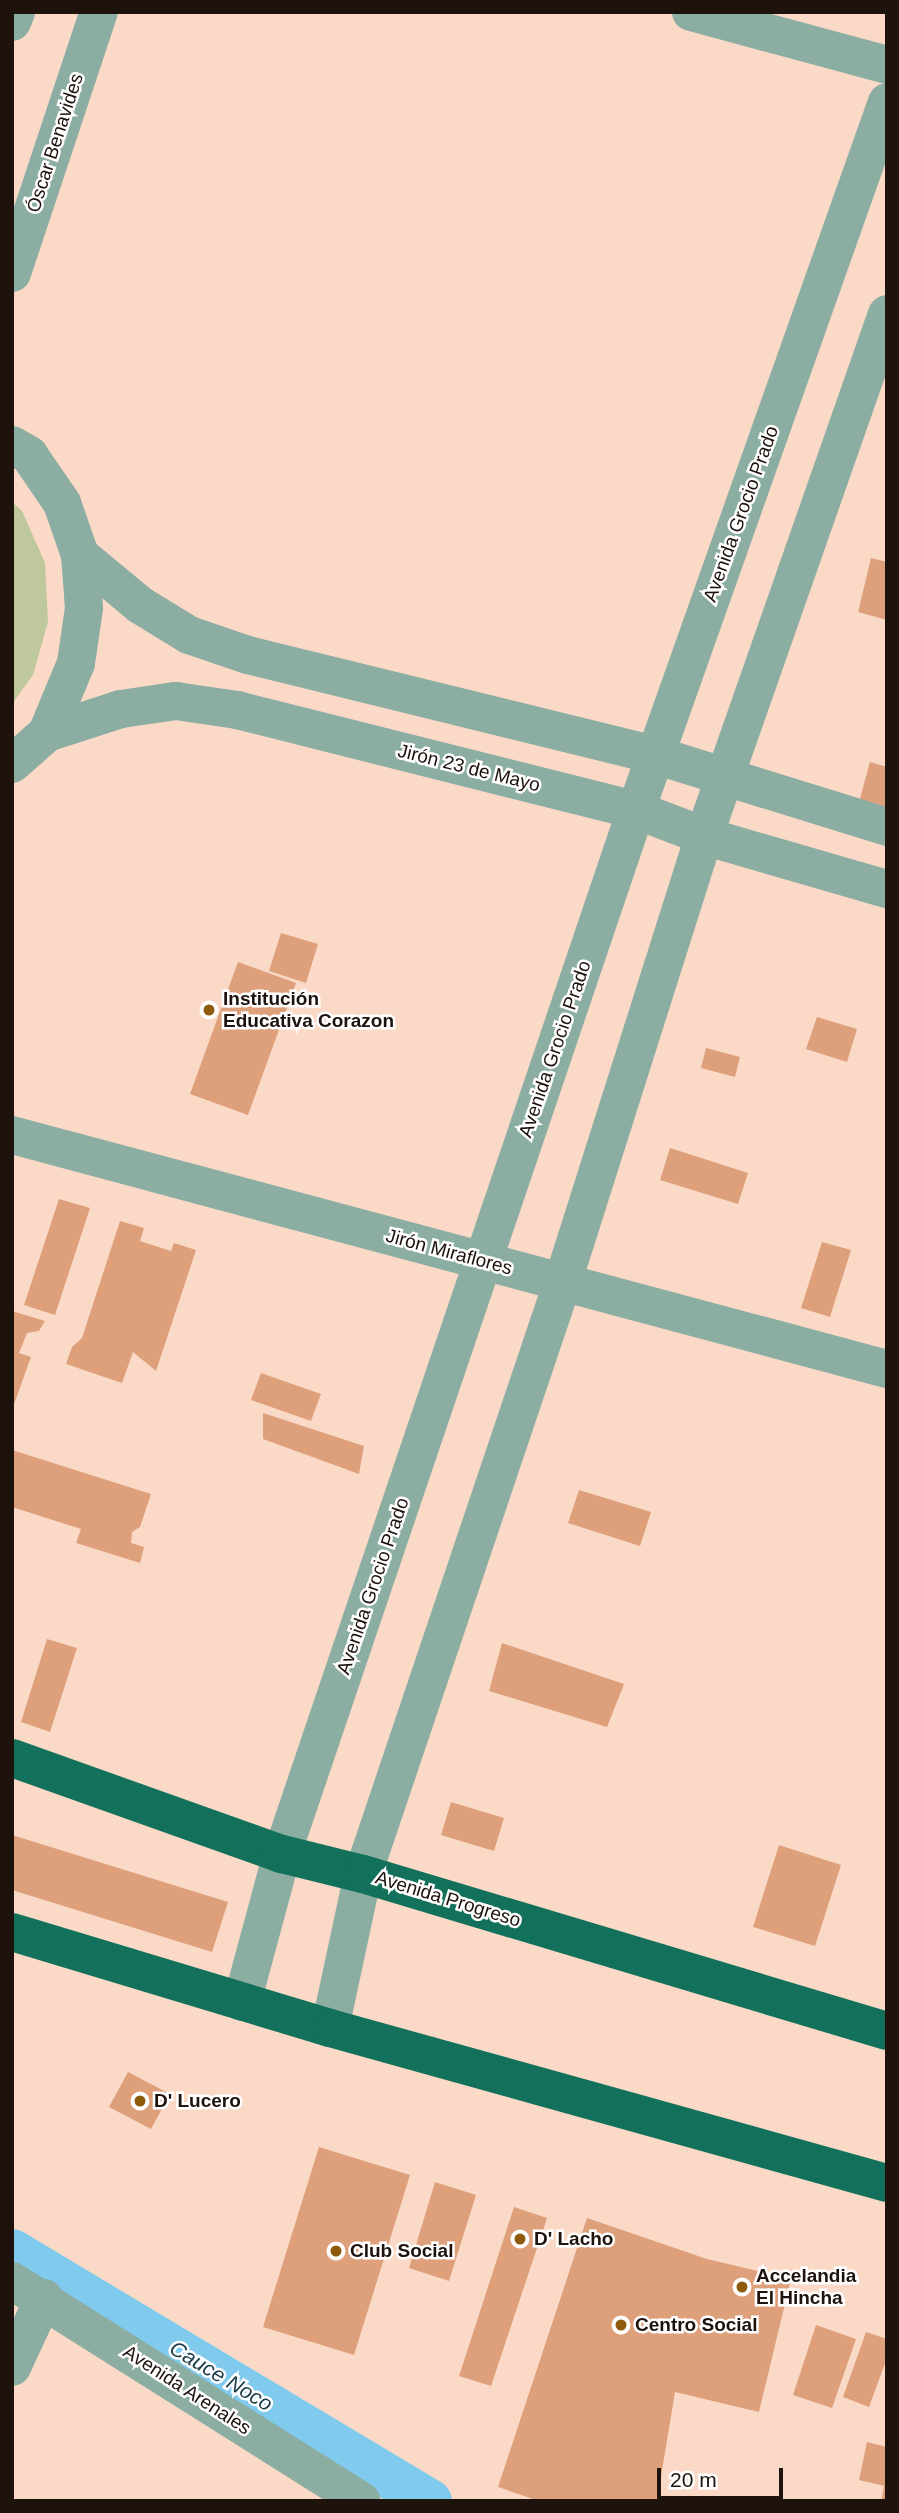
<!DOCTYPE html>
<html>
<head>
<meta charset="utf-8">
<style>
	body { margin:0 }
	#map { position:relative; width:899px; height:2513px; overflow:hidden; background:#fadac7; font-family:Arial,sans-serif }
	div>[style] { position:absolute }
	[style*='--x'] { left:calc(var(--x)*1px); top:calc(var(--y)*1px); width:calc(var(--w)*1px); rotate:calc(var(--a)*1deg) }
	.green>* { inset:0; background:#bfc79c }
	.canal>* { height:44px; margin:-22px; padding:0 22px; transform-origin:22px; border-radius:22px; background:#7fcaed }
	.building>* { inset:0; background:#dea07b }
	.minor>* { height:38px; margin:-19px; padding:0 19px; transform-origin:19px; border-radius:19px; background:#8cada2 }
	.highway>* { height:38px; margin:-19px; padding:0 19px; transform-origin:19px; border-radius:19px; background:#13715b }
	.dots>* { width:19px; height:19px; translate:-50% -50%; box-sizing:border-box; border:4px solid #fff; border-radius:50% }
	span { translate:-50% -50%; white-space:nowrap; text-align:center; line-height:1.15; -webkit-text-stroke:5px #fff; paint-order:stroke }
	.street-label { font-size:19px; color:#1d120c }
	.poi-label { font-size:19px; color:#1d120c; font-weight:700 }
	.left { translate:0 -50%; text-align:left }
	.water-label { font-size:21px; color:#193b4a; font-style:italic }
	.frame { position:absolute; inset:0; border:14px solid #1d120c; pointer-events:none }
	.scale { position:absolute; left:657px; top:2468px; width:126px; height:32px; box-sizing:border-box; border:4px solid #1d120c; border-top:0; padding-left:9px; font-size:21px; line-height:24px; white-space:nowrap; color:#1d120c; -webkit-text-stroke:5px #fff; paint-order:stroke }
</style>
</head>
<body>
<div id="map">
	<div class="green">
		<div style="clip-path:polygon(12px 502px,22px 511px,45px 563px,48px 622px,33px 675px,12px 704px)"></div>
	</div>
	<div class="canal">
		<div style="--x:12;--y:2251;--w:487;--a:30.9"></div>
	</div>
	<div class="building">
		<div style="clip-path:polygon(871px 558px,887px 562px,887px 620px,858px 612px)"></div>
		<div style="clip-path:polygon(870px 762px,887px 767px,887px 809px,859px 802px)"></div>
		<div style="clip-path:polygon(281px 933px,318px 944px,306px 983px,269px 971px)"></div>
		<div style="clip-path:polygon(238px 962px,296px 983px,248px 1115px,190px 1094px)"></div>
		<div style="clip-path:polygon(817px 1017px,857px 1029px,847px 1062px,806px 1049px)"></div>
		<div style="clip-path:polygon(706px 1048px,740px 1057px,735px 1077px,701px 1068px)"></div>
		<div style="clip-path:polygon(670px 1148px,748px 1173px,738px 1204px,660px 1180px)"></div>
		<div style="clip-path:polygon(59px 1199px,90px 1208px,55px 1315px,24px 1305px)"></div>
		<div style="clip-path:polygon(120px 1221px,144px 1228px,140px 1241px,171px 1251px,174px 1243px,196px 1250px,156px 1371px,133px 1352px,122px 1383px,66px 1364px,72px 1347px,82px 1338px)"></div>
		<div style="clip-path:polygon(822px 1242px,851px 1250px,830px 1317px,801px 1308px)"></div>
		<div style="clip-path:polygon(12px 1311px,45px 1321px,39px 1331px,27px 1333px,19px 1353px,31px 1357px,13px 1407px)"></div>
		<div style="clip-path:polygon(261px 1373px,321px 1394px,311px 1421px,251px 1400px)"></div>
		<div style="clip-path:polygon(263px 1413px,364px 1446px,359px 1474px,263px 1439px)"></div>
		<div style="clip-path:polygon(12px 1450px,151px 1494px,140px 1527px,132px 1532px,131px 1543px,144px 1547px,140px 1563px,76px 1543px,81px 1529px,12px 1507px)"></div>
		<div style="clip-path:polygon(579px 1490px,651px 1512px,640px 1546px,568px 1523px)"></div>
		<div style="clip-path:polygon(47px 1639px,77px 1648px,50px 1732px,21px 1722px)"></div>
		<div style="clip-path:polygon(502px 1643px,624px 1684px,607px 1727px,489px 1691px)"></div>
		<div style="clip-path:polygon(451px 1802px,504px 1818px,494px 1851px,441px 1835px)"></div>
		<div style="clip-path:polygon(12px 1835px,228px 1902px,212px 1952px,12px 1890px)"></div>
		<div style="clip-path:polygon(779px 1845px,841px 1865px,815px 1946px,753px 1927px)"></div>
		<div style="clip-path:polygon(128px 2072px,170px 2094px,151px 2129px,109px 2107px)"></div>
		<div style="clip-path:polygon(319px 2147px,410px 2175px,354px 2355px,263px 2327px)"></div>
		<div style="clip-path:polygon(435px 2182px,476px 2195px,449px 2281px,409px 2268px)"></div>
		<div style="clip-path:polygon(514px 2207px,547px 2218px,491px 2386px,459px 2376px)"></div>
		<div style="clip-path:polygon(587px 2218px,707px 2259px,791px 2279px,759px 2412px,675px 2392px,657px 2501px,539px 2501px,498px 2487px)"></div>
		<div style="clip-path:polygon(816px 2325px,856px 2339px,832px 2408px,793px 2395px)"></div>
		<div style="clip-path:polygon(866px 2332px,887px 2339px,887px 2358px,869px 2407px,843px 2397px)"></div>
		<div style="clip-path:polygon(867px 2442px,887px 2447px,887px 2501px,881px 2501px,884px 2486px,859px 2480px)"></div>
	</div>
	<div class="minor">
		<div style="--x:691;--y:12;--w:203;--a:15.1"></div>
		<div style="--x:12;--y:22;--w:11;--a:-68"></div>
		<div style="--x:12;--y:273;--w:275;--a:-71.6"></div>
		<div style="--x:12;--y:445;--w:20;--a:30"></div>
		<div style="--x:29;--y:455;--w:58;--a:55.5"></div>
		<div style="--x:62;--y:503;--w:55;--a:70.9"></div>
		<div style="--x:80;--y:555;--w:53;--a:85.7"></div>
		<div style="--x:84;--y:608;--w:56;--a:98.3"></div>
		<div style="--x:76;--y:663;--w:76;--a:112.5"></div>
		<div style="--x:47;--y:733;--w:47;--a:138.5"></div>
		<div style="--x:80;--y:555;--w:78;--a:39.8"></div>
		<div style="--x:140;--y:605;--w:57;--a:31.5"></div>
		<div style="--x:189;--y:635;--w:62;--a:18.7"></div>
		<div style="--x:248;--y:655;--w:419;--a:13.8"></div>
		<div style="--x:655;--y:755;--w:243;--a:17.2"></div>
		<div style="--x:47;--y:733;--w:78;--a:-18"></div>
		<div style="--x:121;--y:709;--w:56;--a:-8.3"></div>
		<div style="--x:176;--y:701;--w:62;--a:8.4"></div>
		<div style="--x:237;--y:710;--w:411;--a:14.1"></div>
		<div style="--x:636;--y:810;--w:73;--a:20.9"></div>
		<div style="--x:704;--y:836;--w:191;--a:16.2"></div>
		<div style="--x:12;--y:1135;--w:906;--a:14.97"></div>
		<div style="--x:242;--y:2002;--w:153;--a:-74.9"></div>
		<div style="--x:282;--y:1854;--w:1102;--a:-71.27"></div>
		<div style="--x:636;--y:810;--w:751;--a:-70.48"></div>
		<div style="--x:330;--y:2028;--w:157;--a:-77.9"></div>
		<div style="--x:363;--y:1874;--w:626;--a:-71.36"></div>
		<div style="--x:563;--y:1281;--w:467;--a:-72.4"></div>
		<div style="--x:704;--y:836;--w:553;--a:-70.68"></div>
		<div style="--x:12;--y:2281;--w:413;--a:32.2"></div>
		<div style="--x:12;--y:2367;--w:76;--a:-65.1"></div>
	</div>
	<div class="highway">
		<div style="--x:12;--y:1758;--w:287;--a:19.6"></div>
		<div style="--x:282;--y:1854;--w:83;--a:13.9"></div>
		<div style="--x:363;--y:1874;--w:547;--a:16.68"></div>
		<div style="--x:12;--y:1932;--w:332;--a:16.8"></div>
		<div style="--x:330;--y:2028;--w:578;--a:15.55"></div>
	</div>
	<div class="dots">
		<div style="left:209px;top:1010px;background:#8e5a0b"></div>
		<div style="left:140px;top:2101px;background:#8e5a0b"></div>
		<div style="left:520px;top:2239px;background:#8e5a0b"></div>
		<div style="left:336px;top:2251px;background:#8e5a0b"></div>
		<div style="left:742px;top:2287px;background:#8e5a0b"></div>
		<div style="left:621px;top:2325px;background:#8e5a0b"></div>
	</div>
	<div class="street-label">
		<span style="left:55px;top:143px;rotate:-72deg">Óscar Benavides</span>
		<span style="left:741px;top:514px;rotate:-70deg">Avenida Grocio Prado</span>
		<span style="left:469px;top:768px;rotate:14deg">Jirón 23 de Mayo</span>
		<span style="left:555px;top:1049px;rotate:-71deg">Avenida Grocio Prado</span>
		<span style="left:449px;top:1252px;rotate:15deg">Jirón Miraflores</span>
		<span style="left:373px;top:1586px;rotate:-71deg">Avenida Grocio Prado</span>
		<span style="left:448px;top:1899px;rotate:17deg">Avenida Progreso</span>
		<span style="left:187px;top:2390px;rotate:33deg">Avenida Arenales</span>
	</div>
	<div class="poi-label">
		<span class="left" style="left:223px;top:1010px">Institución<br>Educativa Corazon</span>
		<span class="left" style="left:154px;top:2101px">D' Lucero</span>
		<span class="left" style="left:534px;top:2239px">D' Lacho</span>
		<span class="left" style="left:350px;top:2251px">Club Social</span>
		<span class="left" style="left:756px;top:2287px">Accelandia<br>El Hincha</span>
		<span class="left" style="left:635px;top:2325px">Centro Social</span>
	</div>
	<div class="water-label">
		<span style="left:221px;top:2376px;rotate:31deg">Cauce Noco</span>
	</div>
	<div class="frame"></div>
	<div class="scale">20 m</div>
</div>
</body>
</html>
